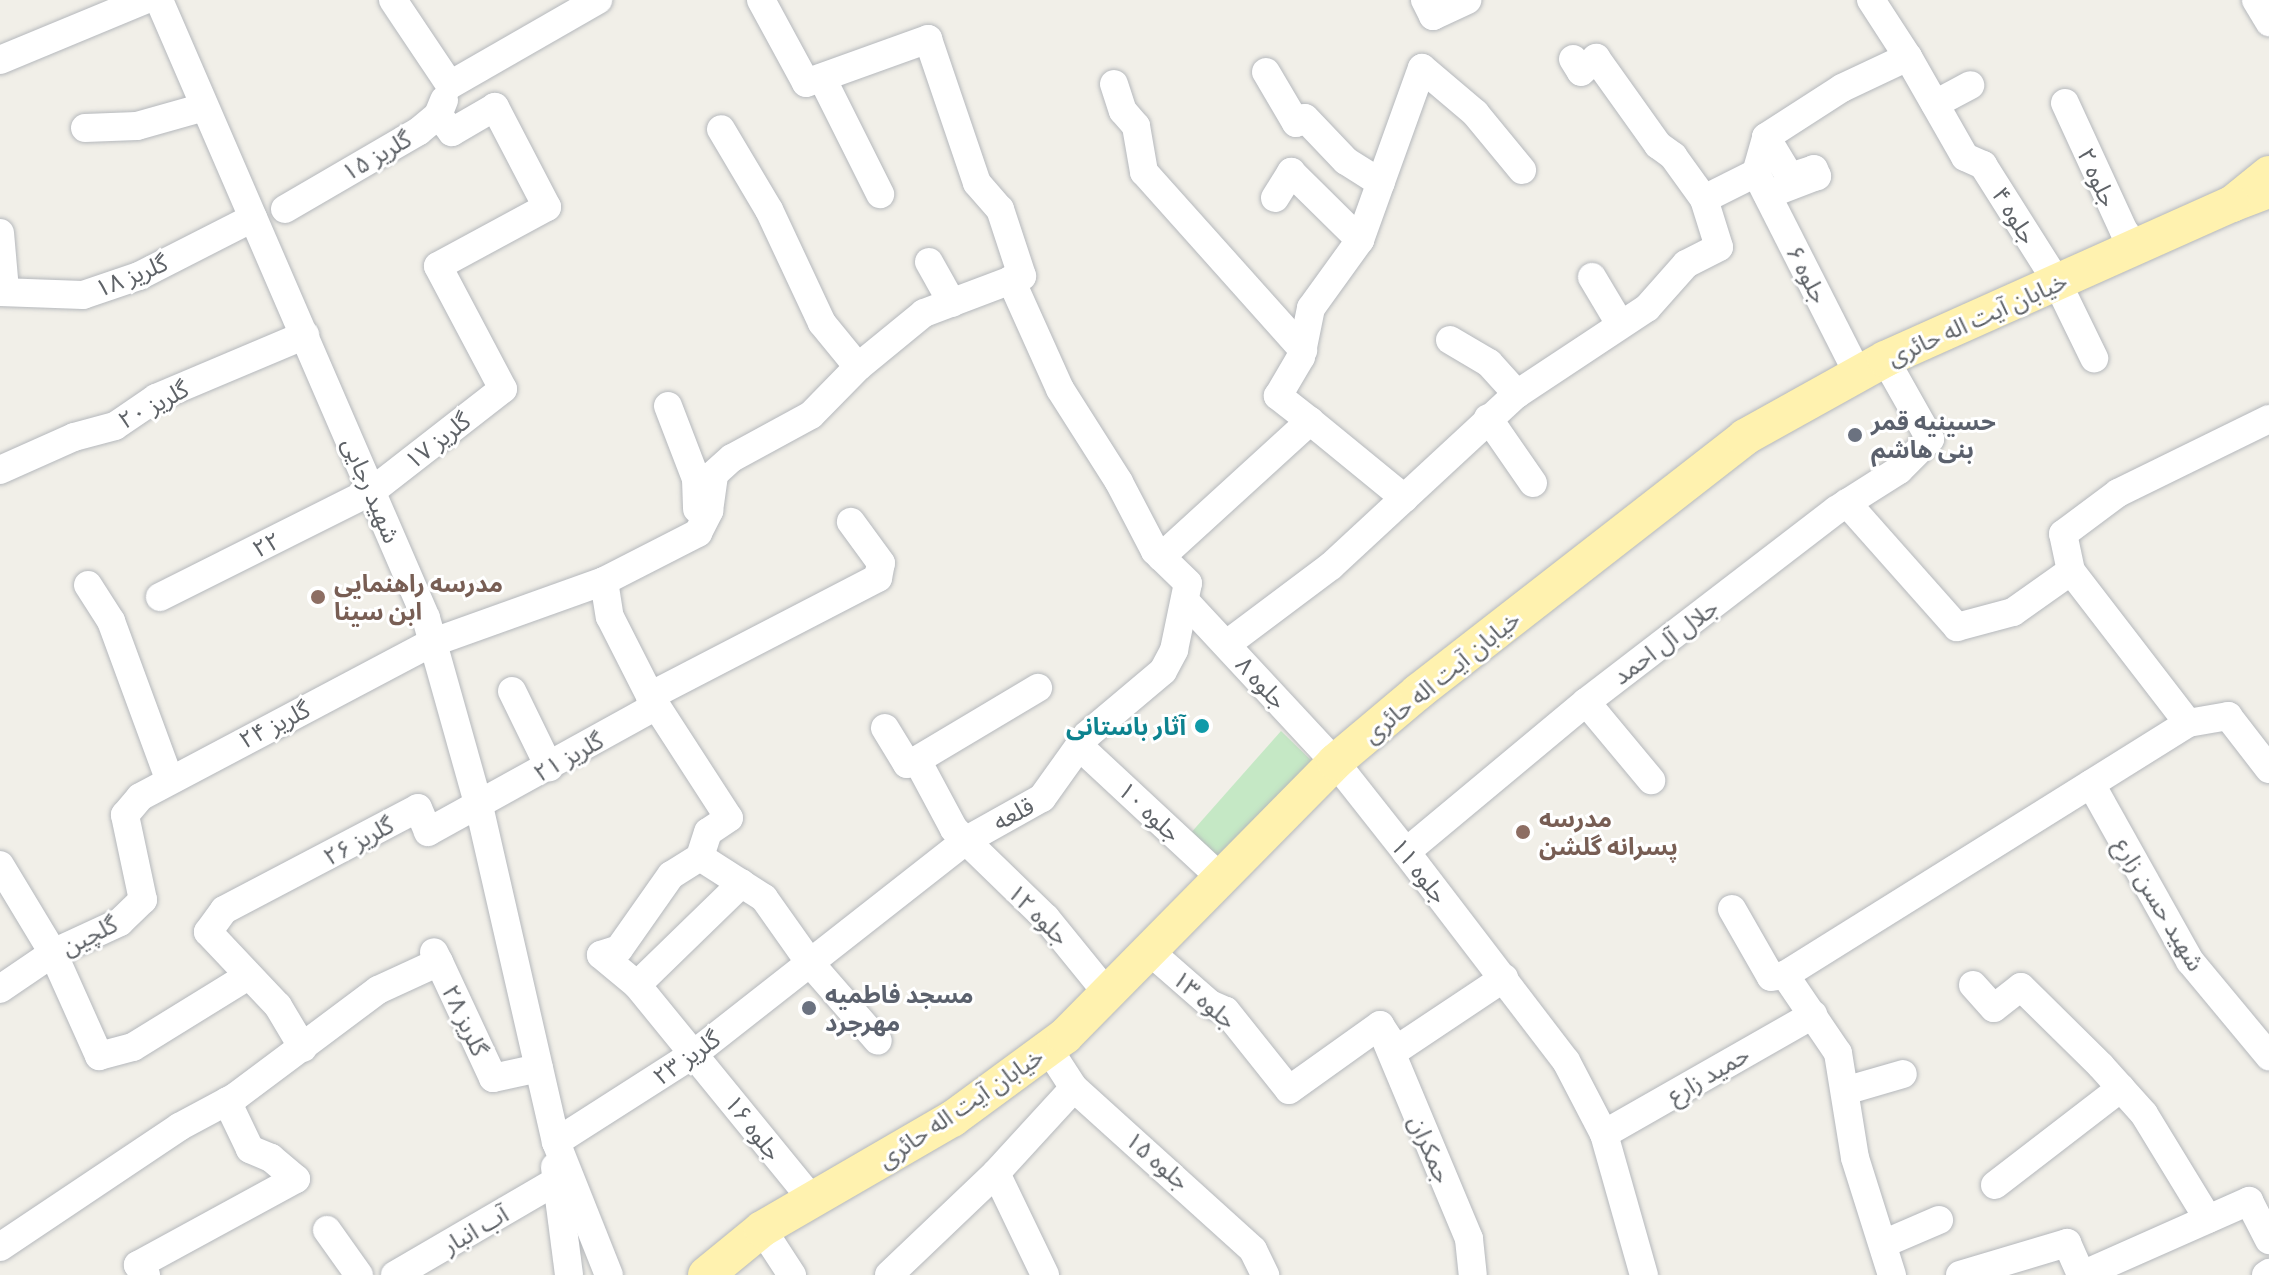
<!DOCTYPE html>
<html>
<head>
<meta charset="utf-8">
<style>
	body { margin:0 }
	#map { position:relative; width:2269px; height:1275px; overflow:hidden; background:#f1efe8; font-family:"Exo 2","Noto Sans Arabic",sans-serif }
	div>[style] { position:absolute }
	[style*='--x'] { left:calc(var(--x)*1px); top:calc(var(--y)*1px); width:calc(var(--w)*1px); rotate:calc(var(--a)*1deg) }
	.green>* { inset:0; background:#c5e8c5 }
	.roads { filter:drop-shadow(0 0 2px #b5b8bc) drop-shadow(0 0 2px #b5b8bc) }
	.minor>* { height:28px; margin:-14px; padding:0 14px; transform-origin:14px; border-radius:14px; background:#fff }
	.major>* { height:36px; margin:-18px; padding:0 18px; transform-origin:18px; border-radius:18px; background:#fff2af }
	.dots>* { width:22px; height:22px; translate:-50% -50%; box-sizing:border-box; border:4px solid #fff; border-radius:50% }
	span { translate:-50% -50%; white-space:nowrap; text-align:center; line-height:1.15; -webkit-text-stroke:6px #fff; paint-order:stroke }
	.street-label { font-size:24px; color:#5f6368 }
	.worship-label { font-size:24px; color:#5b616d; font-weight:700 }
	.left { translate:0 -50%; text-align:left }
	.education-label { font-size:24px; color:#785e54; font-weight:700 }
	.culture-label { font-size:24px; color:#0d838f; font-weight:700 }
	.right { translate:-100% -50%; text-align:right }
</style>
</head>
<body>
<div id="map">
	<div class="green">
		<div style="clip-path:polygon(1281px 731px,1314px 763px,1216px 857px,1189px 835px)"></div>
	</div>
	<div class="roads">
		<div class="minor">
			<div style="--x:159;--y:0;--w:673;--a:66.63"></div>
			<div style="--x:426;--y:618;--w:195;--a:74.3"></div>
			<div style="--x:479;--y:806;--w:345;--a:77.1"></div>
			<div style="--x:556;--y:1142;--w:143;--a:68.3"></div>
			<div style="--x:393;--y:0;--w:102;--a:56.2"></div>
			<div style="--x:450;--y:85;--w:171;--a:-29.9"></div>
			<div style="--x:761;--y:0;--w:94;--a:61.5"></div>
			<div style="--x:806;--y:83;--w:130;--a:-19.8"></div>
			<div style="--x:928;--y:39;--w:152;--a:71.2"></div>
			<div style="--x:977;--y:183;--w:35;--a:49"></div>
			<div style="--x:1000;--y:209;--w:71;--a:71.8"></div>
			<div style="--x:1022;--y:276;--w:105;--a:159.3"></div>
			<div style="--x:924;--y:313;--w:85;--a:140.7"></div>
			<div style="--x:1425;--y:0;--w:18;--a:63"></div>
			<div style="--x:1433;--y:16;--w:38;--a:-25"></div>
			<div style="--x:1871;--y:0;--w:68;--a:57"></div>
			<div style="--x:2256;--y:0;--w:26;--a:59"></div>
			<div style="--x:1573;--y:59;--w:15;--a:58"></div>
			<div style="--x:1581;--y:72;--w:21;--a:-43"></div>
			<div style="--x:1596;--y:58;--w:107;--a:54.5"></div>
			<div style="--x:1658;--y:145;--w:19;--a:36"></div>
			<div style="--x:1673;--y:156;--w:53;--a:54.2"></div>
			<div style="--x:0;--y:60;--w:157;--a:-22.5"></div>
			<div style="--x:1266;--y:72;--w:59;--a:59.5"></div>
			<div style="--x:1296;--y:123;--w:10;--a:-29"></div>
			<div style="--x:1305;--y:118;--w:59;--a:46.4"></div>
			<div style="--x:1346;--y:161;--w:41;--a:32.2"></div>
			<div style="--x:822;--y:78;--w:130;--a:63.4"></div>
			<div style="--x:1114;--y:84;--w:28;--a:72"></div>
			<div style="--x:1123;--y:111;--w:20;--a:49"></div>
			<div style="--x:1136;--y:126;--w:47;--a:80.1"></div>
			<div style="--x:1144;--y:172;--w:239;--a:48.2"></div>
			<div style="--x:2065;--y:103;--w:141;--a:65.3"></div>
			<div style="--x:2124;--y:231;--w:20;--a:53"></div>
			<div style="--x:1935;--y:104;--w:40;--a:-28"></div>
			<div style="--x:85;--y:128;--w:52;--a:-2.2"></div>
			<div style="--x:137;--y:126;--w:70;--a:-15.8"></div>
			<div style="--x:1766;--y:137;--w:47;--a:59"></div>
			<div style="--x:1790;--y:177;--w:25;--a:-18"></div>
			<div style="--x:1814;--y:169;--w:8;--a:67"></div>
			<div style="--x:1817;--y:176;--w:53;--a:159.2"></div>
			<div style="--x:1756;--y:173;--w:37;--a:-74"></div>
			<div style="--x:1766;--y:137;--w:90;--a:-32.8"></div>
			<div style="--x:1842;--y:88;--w:73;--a:-25.2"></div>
			<div style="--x:1908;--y:57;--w:115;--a:60.3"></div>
			<div style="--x:1965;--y:157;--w:20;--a:24"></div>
			<div style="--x:1983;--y:165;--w:138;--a:57.7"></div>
			<div style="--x:2057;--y:282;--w:85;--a:64"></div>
			<div style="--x:1756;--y:173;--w:225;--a:63.1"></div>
			<div style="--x:1275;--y:198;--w:31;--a:-58"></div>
			<div style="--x:1291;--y:172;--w:97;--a:44.6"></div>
			<div style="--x:285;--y:209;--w:155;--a:-30.2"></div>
			<div style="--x:419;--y:131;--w:25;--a:-40"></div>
			<div style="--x:438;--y:115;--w:16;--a:-68"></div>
			<div style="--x:0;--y:233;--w:57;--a:85"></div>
			<div style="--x:929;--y:262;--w:47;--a:60.7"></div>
			<div style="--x:1592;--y:277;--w:55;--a:59.2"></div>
			<div style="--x:0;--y:292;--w:83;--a:2.1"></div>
			<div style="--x:83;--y:295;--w:59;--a:-18.7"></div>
			<div style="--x:139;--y:276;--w:128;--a:-27"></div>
			<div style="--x:1450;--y:340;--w:45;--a:30.5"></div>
			<div style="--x:1489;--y:363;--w:42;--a:47.9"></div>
			<div style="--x:668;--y:406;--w:78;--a:69"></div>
			<div style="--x:696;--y:479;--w:30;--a:88"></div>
			<div style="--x:1488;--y:418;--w:79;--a:55.3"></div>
			<div style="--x:1310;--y:421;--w:41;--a:-142"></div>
			<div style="--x:1278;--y:396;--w:45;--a:-59.5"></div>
			<div style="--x:1301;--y:357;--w:50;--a:-78.5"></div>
			<div style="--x:1311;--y:308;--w:84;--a:-54.2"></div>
			<div style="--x:1360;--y:240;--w:183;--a:-70.2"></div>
			<div style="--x:1422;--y:68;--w:70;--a:40.3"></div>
			<div style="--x:1475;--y:113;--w:74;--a:50.5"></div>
			<div style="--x:0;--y:470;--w:81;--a:-24"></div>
			<div style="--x:74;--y:437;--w:42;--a:-15"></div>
			<div style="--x:115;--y:426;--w:50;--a:-34.3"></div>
			<div style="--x:156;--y:398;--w:162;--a:-22.9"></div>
			<div style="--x:1161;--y:557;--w:202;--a:-42.4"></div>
			<div style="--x:1310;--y:421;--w:122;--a:39.3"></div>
			<div style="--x:2071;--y:571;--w:38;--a:-102"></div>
			<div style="--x:2063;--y:534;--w:69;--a:-36.7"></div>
			<div style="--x:2118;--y:493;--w:168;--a:-26.1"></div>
			<div style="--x:604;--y:581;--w:36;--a:81"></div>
			<div style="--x:610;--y:617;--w:89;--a:63.1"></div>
			<div style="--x:650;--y:696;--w:145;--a:57.1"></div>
			<div style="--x:729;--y:818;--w:25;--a:146"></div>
			<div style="--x:708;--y:832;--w:26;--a:108"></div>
			<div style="--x:700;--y:857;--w:34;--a:148"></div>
			<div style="--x:671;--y:875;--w:90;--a:125.1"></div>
			<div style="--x:619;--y:949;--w:19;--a:162"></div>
			<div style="--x:601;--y:955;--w:47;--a:39.8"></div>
			<div style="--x:637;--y:985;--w:279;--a:50.8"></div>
			<div style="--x:88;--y:585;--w:43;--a:57.4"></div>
			<div style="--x:111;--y:621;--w:168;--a:69.8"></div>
			<div style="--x:160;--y:597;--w:237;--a:-26.6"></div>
			<div style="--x:372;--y:491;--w:166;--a:-37.9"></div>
			<div style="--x:503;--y:389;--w:139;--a:-117.9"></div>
			<div style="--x:438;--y:266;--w:124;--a:-28.4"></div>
			<div style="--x:547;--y:207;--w:113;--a:-117.5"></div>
			<div style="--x:495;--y:107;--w:50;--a:149.8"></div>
			<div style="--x:452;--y:132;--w:22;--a:-129"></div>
			<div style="--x:1187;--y:603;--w:217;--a:47.1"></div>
			<div style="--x:1335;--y:762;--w:115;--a:51.7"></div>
			<div style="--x:1406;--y:852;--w:263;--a:52.6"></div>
			<div style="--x:1566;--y:1061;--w:82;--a:62.5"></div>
			<div style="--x:1604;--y:1134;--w:241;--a:-29.7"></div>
			<div style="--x:1227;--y:644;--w:130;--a:-36.9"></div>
			<div style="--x:1331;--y:566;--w:253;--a:-42.8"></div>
			<div style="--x:1517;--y:394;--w:156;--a:-33.5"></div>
			<div style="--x:1647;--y:308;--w:59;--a:-48.4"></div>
			<div style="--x:1686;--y:264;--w:37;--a:-27"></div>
			<div style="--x:1719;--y:247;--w:50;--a:-107.4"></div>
			<div style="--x:1704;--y:199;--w:58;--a:-26.6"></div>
			<div style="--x:512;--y:691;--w:85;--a:64"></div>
			<div style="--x:650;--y:696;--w:257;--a:-27.4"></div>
			<div style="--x:878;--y:578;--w:15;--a:-79"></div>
			<div style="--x:881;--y:563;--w:51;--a:-126.2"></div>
			<div style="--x:1586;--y:702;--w:102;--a:50.2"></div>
			<div style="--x:2188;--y:723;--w:41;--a:-9.9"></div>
			<div style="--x:2228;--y:716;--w:67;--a:52.3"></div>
			<div style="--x:885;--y:728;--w:42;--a:58.6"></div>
			<div style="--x:907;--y:764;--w:11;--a:-22"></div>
			<div style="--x:917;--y:760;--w:78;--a:61.8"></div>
			<div style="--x:954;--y:829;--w:128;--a:44.1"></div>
			<div style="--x:1046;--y:918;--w:97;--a:50.9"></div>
			<div style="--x:1079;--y:746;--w:192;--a:42.9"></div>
			<div style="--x:917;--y:760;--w:141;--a:-30.8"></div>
			<div style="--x:2091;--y:784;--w:203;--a:60.8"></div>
			<div style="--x:2190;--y:961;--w:124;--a:50.3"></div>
			<div style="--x:1406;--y:852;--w:234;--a:-39.8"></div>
			<div style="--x:1586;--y:702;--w:315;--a:-37.5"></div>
			<div style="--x:1836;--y:510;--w:75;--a:-32.4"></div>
			<div style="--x:1899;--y:470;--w:44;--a:-45"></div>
			<div style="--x:1930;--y:439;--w:92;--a:-119.4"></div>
			<div style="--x:700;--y:857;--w:76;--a:32.6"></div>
			<div style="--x:764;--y:898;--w:80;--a:54.7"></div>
			<div style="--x:810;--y:963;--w:103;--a:48.9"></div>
			<div style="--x:0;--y:865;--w:103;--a:58.9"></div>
			<div style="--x:53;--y:953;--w:113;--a:65.9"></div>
			<div style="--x:99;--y:1056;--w:35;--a:-15"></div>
			<div style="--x:133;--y:1047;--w:135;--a:-31.7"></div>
			<div style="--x:1732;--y:909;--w:78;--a:60.2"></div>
			<div style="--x:1771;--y:977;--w:14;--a:-8"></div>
			<div style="--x:1785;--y:975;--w:94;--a:55.8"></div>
			<div style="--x:1838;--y:1053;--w:106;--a:80.8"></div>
			<div style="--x:1855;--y:1158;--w:123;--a:72.5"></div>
			<div style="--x:1147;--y:949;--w:84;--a:41.1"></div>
			<div style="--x:1210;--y:1004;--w:17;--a:24"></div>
			<div style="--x:1226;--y:1011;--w:101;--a:51.4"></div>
			<div style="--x:1289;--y:1090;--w:112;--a:-35.5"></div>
			<div style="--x:1380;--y:1025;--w:30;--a:57"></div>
			<div style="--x:1396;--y:1050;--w:130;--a:-33.7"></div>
			<div style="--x:439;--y:962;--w:128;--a:65"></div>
			<div style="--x:493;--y:1078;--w:47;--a:-12.3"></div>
			<div style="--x:1785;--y:975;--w:475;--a:-32"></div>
			<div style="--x:2188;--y:723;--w:192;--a:-127.6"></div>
			<div style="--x:2071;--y:571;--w:71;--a:144.7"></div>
			<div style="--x:2013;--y:612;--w:58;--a:165"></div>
			<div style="--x:1957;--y:627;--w:166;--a:-131.6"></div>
			<div style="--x:637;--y:985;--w:146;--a:-44.2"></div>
			<div style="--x:1973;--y:985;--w:31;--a:48"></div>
			<div style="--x:1994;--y:1008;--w:34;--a:-38"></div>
			<div style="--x:2021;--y:987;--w:112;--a:44.6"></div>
			<div style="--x:2101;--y:1066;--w:64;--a:48.1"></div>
			<div style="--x:2144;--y:1114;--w:123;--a:58.6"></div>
			<div style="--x:0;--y:989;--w:64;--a:-34.2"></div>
			<div style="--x:53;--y:953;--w:74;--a:-24.8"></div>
			<div style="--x:120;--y:922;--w:32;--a:-44"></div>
			<div style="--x:143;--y:900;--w:87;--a:-102"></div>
			<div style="--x:125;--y:815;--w:23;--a:-50"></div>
			<div style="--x:140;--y:797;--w:329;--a:-27.9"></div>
			<div style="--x:431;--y:643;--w:184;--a:-19.7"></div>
			<div style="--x:604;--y:581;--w:106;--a:-27.1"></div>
			<div style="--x:698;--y:533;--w:25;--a:-63"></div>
			<div style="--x:709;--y:511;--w:37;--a:-82"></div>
			<div style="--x:714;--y:474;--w:24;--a:-42"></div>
			<div style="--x:732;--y:458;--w:90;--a:-28.6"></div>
			<div style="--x:811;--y:415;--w:67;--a:-45.6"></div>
			<div style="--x:858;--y:367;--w:57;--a:-129.3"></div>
			<div style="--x:822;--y:323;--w:125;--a:-115.1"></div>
			<div style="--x:769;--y:210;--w:94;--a:-120.7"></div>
			<div style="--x:1383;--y:1033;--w:223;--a:67.3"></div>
			<div style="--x:1469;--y:1239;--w:36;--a:84"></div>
			<div style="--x:303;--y:1048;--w:49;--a:-120.8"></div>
			<div style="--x:278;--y:1006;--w:102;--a:-133.4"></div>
			<div style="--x:208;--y:932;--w:27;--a:-54"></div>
			<div style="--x:224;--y:910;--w:219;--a:-27.7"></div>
			<div style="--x:418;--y:808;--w:26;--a:67"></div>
			<div style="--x:428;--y:832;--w:260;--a:-28.9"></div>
			<div style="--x:1048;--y:1048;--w:48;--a:57"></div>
			<div style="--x:1074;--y:1088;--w:241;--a:42.1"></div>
			<div style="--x:1253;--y:1250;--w:28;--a:64"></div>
			<div style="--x:1848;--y:1090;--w:57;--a:-16.2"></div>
			<div style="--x:1604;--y:1134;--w:147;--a:74.2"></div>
			<div style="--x:556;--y:1142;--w:165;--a:-32.6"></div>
			<div style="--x:695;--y:1053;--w:343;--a:-38.1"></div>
			<div style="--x:965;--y:841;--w:88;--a:-29.2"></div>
			<div style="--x:1042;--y:798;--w:77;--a:-54.5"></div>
			<div style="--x:1087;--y:735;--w:99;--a:-40.1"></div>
			<div style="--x:1163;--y:671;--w:24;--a:-62"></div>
			<div style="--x:1174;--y:650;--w:68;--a:-78.2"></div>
			<div style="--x:1188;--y:583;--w:46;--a:-135.9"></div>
			<div style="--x:1155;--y:551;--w:78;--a:-117.6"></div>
			<div style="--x:1119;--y:482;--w:110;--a:-122.4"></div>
			<div style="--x:1060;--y:389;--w:120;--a:-114.2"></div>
			<div style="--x:555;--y:1167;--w:109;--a:82.6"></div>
			<div style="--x:996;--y:1173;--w:113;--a:64.3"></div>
			<div style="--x:1995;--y:1185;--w:159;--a:-37.6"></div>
			<div style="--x:762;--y:1229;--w:55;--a:56.9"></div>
			<div style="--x:327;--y:1230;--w:55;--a:54.6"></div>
			<div style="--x:1883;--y:1244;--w:61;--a:-23.2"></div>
			<div style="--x:0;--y:1247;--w:216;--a:-33.8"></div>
			<div style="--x:179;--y:1127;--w:64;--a:-28.2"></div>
			<div style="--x:235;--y:1097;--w:179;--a:-36.8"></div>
			<div style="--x:378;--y:990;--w:67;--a:-24.7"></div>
			<div style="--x:439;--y:962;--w:11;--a:-117"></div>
			<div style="--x:146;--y:1275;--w:13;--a:-129"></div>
			<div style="--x:138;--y:1265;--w:180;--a:-28.6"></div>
			<div style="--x:296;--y:1179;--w:33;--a:-140"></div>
			<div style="--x:271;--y:1158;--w:23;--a:-157"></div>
			<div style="--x:250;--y:1149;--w:53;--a:-115.6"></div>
			<div style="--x:395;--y:1275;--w:185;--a:-30.2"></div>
			<div style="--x:889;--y:1275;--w:148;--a:-43.6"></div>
			<div style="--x:996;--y:1173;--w:115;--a:-47.5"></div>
			<div style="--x:1960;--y:1275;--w:112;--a:-16.7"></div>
			<div style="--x:2067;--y:1243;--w:35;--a:66"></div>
			<div style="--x:2082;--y:1275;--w:183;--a:-23.9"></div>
			<div style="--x:2249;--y:1201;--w:44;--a:62.9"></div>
			<div style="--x:2266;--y:1275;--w:4;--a:-34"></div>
		</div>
		<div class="major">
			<div style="--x:2269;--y:174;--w:48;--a:141"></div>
			<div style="--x:2232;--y:204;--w:40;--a:-21"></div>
			<div style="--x:706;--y:1275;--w:72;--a:-39.4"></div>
			<div style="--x:762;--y:1229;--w:220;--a:-30.1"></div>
			<div style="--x:952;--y:1119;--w:140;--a:-36.3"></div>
			<div style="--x:1065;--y:1036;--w:385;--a:-45.4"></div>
			<div style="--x:1335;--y:762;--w:109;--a:-40.1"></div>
			<div style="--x:1418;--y:692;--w:415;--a:-37.9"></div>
			<div style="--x:1745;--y:437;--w:160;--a:-29.1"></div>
			<div style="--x:1885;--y:359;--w:380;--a:-24.1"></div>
		</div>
	</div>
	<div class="dots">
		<div style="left:1855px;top:435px;background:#6b7280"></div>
		<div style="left:318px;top:597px;background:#8d6e63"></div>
		<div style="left:1202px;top:726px;background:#0f9aa8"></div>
		<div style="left:1523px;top:832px;background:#8d6e63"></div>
		<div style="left:809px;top:1008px;background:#6b7280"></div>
	</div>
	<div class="street-label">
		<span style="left:376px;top:155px;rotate:-30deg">گلریز ۱۵</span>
		<span style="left:2098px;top:177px;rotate:65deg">جلوه ۲</span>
		<span style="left:2015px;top:215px;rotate:58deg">جلوه ۴</span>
		<span style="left:1808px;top:274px;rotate:63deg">جلوه ۶</span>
		<span style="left:131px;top:275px;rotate:-22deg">گلریز ۱۸</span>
		<span style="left:1977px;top:318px;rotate:-24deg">خیابان آیت اله حائری</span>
		<span style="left:153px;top:404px;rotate:-28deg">گلریز ۲۰</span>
		<span style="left:437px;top:440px;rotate:-38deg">گلریز ۱۷</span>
		<span style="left:372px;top:490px;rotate:67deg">شهید رجایی</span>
		<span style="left:266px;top:544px;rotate:-26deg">۲۲</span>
		<span style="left:1665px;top:641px;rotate:-37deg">جلال آل احمد</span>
		<span style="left:1441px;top:676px;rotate:-39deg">خیابان آیت اله حائری</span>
		<span style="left:1262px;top:682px;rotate:47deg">جلوه ۸</span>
		<span style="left:274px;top:724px;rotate:-27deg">گلریز ۲۴</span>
		<span style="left:568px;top:756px;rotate:-29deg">گلریز ۲۱</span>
		<span style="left:1150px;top:811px;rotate:43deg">جلوه ۱۰</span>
		<span style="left:1013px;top:813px;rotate:-28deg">قلعه</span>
		<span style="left:358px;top:840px;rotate:-28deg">گلریز ۲۶</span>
		<span style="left:1420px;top:870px;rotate:52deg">جلوه ۱۱</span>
		<span style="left:2160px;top:904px;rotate:59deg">شهید حسن زارع</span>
		<span style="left:1039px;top:914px;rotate:45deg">جلوه ۱۲</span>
		<span style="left:89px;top:935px;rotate:-27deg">گلچین</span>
		<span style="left:1205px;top:999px;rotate:41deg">جلوه ۱۳</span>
		<span style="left:466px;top:1020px;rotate:65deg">گلریز ۲۸</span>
		<span style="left:686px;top:1057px;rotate:-35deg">گلریز ۲۳</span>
		<span style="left:1708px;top:1074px;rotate:-30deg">حمید زارع</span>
		<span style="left:960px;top:1107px;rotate:-34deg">خیابان آیت اله حائری</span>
		<span style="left:754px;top:1127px;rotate:52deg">جلوه ۱۶</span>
		<span style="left:1431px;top:1149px;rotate:67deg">جمکران</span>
		<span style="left:1158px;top:1160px;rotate:41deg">جلوه ۱۵</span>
		<span style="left:475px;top:1229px;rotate:-30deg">آب انبار</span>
	</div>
	<div class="worship-label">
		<span class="left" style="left:1871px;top:435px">حسینیه قمر<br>بنی هاشم</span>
		<span class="left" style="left:825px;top:1008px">مسجد فاطمیه<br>مهرجرد</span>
	</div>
	<div class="education-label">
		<span class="left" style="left:334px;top:597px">مدرسه راهنمایی<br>ابن سینا</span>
		<span class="left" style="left:1539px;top:832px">مدرسه<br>پسرانه گلشن</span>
	</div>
	<div class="culture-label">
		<span class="right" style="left:1186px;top:726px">آثار باستانی</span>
	</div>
</div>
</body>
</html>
